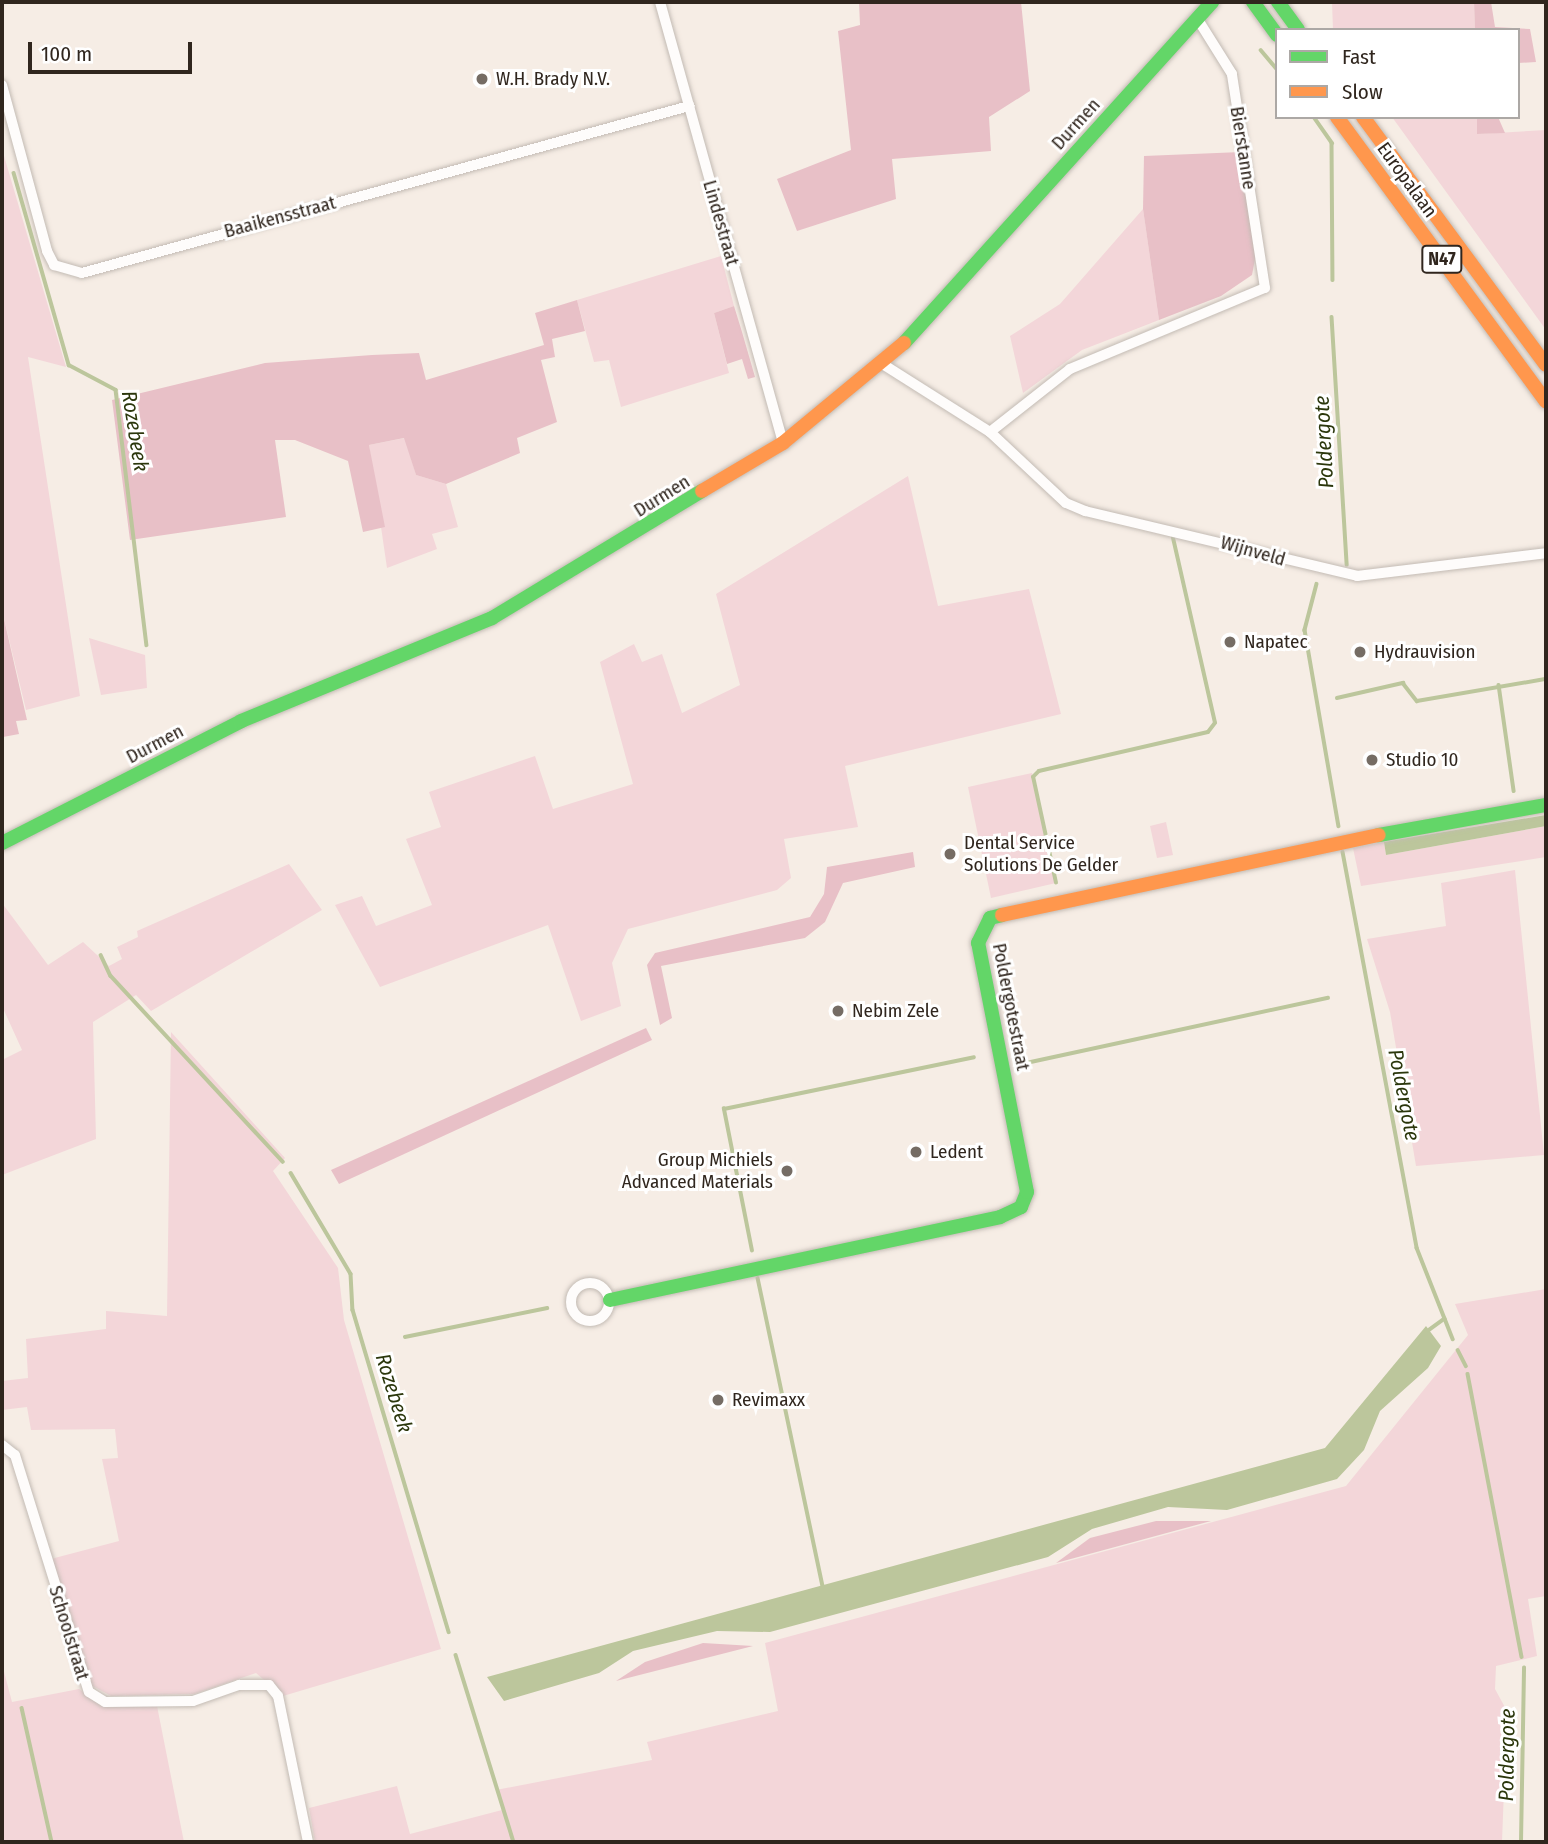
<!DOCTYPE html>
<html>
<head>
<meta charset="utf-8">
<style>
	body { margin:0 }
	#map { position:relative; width:1548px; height:1844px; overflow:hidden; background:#f6ede5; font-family:"Fira Sans Condensed",sans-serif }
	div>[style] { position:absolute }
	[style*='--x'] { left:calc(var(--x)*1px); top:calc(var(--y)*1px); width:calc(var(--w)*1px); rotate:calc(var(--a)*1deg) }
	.green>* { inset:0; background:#f3d6d9 }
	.forest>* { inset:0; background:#e8c0c7 }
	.water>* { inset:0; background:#bcc69c }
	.stream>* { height:3.5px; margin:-1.75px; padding:0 1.75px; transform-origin:1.75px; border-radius:1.75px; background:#bcc69c }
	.roads { filter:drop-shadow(0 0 2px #c3bbb4) drop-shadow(0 0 2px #c3bbb4) }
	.street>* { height:10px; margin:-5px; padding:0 5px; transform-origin:5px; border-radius:5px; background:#fefcfb }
	.street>.ring { margin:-5px; padding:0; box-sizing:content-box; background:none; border:10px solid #fefcfb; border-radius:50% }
	.fast>* { height:14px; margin:-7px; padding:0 7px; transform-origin:7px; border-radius:7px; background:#63d668 }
	.slow>* { height:14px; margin:-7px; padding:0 7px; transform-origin:7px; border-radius:7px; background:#ff974d }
	.dots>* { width:19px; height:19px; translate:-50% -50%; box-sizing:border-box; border:4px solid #fff; border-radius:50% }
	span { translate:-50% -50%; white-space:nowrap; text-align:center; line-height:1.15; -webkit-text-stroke:6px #fff; paint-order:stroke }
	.shield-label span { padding:2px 5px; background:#fff; border:2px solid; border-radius:5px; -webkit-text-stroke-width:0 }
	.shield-label { font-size:18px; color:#30261e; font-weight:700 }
	.poi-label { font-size:19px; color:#30261e }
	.left { translate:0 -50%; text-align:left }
	.right { translate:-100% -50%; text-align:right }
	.street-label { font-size:19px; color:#30261e }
	.water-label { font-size:21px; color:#2b370c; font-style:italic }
	.frame { position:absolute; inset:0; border:4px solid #30261e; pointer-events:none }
	.legend { position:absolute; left:1275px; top:28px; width:245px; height:91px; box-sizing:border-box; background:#fff; border:2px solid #aca8a5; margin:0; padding:9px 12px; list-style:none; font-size:21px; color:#30261e }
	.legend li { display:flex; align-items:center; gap:14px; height:35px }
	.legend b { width:35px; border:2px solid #aca8a5 }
	.scale { position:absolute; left:28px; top:42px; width:164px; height:32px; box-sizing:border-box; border:4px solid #30261e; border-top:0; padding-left:9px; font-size:21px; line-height:24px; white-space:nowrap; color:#30261e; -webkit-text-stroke:5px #fff; paint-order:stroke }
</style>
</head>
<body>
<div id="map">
	<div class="green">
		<div style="clip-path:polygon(1332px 2px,1474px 2px,1475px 30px,1333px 30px)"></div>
		<div style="clip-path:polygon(1392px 117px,1477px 117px,1478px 134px,1546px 130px,1546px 330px)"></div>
		<div style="clip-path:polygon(2px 149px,66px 367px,28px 357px,80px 696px,26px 710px,2px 610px)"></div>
		<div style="clip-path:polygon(1143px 209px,1159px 320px,1082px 350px,1023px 393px,1010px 336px,1060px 304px)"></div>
		<div style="clip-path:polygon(721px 256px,734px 306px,714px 313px,729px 373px,621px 407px,609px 360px,594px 362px,577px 300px)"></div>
		<div style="clip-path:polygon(405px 438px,416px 475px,446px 484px,458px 527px,432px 534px,437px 549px,387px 568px,369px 445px)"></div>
		<div style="clip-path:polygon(908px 476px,938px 606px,1029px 589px,1061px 714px,845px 766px,858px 827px,784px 839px,791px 878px,777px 890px,628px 929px,612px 963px,621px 1006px,581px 1021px,548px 925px,380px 987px,335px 905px,362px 896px,376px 926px,432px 905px,406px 839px,441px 827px,429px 792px,535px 756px,553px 809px,633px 784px,600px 662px,634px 644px,642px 662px,662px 654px,682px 713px,740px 685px,716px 594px)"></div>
		<div style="clip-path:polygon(89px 638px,145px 655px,147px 688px,101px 695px)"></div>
		<div style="clip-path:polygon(1032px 773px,1056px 883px,991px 898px,968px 787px)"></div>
		<div style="clip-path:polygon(1166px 822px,1173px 855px,1157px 858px,1150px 826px)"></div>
		<div style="clip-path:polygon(1546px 826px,1546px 857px,1361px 886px,1353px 848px,1384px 842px,1386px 855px)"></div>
		<div style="clip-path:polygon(289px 864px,322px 910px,151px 1011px,136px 995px,93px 1022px,96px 1139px,2px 1175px,2px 1060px,22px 1050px,2px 1006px,2px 903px,48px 965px,83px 942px,109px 966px,122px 959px,117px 947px,138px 937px,137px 931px)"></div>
		<div style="clip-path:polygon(1515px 870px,1544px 1155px,1416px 1166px,1390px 1012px,1367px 939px,1446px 926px,1441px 883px)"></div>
		<div style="clip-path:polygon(171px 1032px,285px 1158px,273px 1171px,338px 1268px,344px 1320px,441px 1649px,283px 1696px,256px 1673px,194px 1694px,111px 1696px,89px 1684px,51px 1559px,119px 1541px,102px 1459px,118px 1458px,115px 1429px,31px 1430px,27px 1407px,2px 1410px,2px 1381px,28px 1378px,26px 1339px,106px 1329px,106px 1311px,167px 1316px)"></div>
		<div style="clip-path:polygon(1546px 1289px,1546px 1596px,1528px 1599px,1537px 1656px,1496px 1666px,1495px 1689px,1507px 1711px,1502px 1842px,315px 1842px,309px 1808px,397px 1786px,410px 1834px,502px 1810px,496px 1790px,652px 1760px,647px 1742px,778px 1711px,765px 1643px,1346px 1486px,1468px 1335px,1455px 1304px)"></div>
		<div style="clip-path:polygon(2px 1664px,12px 1702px,79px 1689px,101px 1706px,157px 1706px,184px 1842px,2px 1842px)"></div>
	</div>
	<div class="forest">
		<div style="clip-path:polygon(859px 2px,1021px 2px,1030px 91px,989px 117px,991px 151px,892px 159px,896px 199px,797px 231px,777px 179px,851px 150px,838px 31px,860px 25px)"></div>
		<div style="clip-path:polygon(1474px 2px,1491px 2px,1495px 27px,1530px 29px,1536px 62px,1518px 63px,1518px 30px,1475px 30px)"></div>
		<div style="clip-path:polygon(1477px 117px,1498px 117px,1505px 133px,1477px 134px)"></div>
		<div style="clip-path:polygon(1241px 152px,1256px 254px,1252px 275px,1221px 296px,1159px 320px,1143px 209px,1144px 156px)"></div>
		<div style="clip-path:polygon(577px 300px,585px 331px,552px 339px,555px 357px,541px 360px,557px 422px,517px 438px,520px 453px,446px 484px,416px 475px,404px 438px,369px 445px,385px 527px,363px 532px,348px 461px,295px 440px,275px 440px,286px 517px,130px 540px,112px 400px,265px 363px,372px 355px,419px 353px,426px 380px,544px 345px,535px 313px)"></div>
		<div style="clip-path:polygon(734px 306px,742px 332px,755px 377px,748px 379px,742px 359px,727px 364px,714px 313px)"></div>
		<div style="clip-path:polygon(2px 610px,27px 720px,16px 721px,19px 734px,3px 737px)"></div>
		<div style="clip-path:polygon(913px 852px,915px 867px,843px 883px,825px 922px,805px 938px,661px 966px,672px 1018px,660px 1025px,647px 965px,655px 953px,810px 917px,824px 894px,827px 867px)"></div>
		<div style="clip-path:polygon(646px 1028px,652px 1040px,339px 1184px,331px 1170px)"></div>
		<div style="clip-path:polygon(1156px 1521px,1211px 1521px,1056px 1563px,1090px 1538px)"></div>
		<div style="clip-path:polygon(703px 1643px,753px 1646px,616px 1681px,645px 1662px)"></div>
	</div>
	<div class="water">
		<div style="clip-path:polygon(1546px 815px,1546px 826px,1386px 855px,1384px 842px)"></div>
		<div style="clip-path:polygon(1426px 1326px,1441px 1346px,1428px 1368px,1380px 1411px,1364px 1450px,1337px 1479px,1227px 1510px,1168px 1507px,1092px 1529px,1048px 1557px,770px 1632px,717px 1631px,633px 1651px,599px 1673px,504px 1701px,487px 1677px,1325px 1448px)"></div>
	</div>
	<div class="stream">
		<div style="--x:1261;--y:50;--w:25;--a:50"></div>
		<div style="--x:1314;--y:117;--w:32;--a:55"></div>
		<div style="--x:1332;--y:143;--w:137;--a:89.6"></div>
		<div style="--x:14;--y:173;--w:200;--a:74"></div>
		<div style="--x:69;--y:365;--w:53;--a:28"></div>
		<div style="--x:116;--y:390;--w:257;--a:83.1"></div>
		<div style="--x:1332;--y:317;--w:248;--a:86.5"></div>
		<div style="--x:1317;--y:584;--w:48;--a:104.6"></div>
		<div style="--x:1305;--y:630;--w:199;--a:80.2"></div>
		<div style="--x:1499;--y:685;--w:107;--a:81.9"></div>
		<div style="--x:1337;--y:698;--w:68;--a:-12.8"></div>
		<div style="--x:1403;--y:683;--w:23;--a:52"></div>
		<div style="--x:1417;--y:701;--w:131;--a:-9.7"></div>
		<div style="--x:1343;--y:852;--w:403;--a:79.4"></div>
		<div style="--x:1417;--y:1248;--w:98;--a:68.4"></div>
		<div style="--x:1056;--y:883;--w:108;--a:-102.2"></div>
		<div style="--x:1033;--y:777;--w:8;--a:-45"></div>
		<div style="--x:1039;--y:771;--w:173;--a:-13"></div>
		<div style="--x:1208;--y:732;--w:11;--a:-52"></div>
		<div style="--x:1215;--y:723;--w:190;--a:-102.8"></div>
		<div style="--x:101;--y:955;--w:23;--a:65"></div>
		<div style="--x:111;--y:976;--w:253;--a:47.2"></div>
		<div style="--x:1017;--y:1065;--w:318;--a:-12.2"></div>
		<div style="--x:291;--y:1173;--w:117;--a:59.3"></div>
		<div style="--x:351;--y:1274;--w:36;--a:87"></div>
		<div style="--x:353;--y:1310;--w:336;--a:73.4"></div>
		<div style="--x:752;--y:1251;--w:145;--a:-101.2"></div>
		<div style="--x:724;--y:1109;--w:255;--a:-11.7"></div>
		<div style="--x:758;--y:1278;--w:315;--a:78.1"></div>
		<div style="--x:1429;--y:1330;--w:19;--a:-36"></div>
		<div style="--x:405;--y:1337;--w:145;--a:-11.5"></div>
		<div style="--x:1458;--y:1350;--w:18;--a:63"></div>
		<div style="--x:1468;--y:1374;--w:288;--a:79.2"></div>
		<div style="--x:456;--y:1655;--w:196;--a:72.8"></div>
		<div style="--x:22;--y:1708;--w:137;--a:77.4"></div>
		<div style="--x:1521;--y:1842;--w:174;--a:-89"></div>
	</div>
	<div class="roads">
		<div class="street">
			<div style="--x:660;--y:2;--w:458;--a:74.4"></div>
			<div style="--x:2;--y:85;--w:172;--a:74.8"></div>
			<div style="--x:47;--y:251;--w:16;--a:63"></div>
			<div style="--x:54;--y:265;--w:29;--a:16"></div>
			<div style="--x:82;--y:273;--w:630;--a:-15.38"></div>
			<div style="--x:884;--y:365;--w:125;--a:32.3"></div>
			<div style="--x:990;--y:432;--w:104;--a:43.1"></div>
			<div style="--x:1066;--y:503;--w:21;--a:23"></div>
			<div style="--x:1085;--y:511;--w:280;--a:13.4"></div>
			<div style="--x:1357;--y:576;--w:190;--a:-6.9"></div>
			<div style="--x:990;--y:432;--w:102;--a:-38.2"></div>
			<div style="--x:1070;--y:369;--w:211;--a:-22.6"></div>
			<div style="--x:1265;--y:288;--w:217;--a:-98.8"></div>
			<div style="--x:1232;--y:74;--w:66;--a:-122"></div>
			<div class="ring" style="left:571px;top:1283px;width:28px;height:28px"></div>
			<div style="--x:2;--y:1445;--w:16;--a:38"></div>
			<div style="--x:15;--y:1455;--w:248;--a:72.7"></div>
			<div style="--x:89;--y:1692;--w:19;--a:32"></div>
			<div style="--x:105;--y:1702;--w:88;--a:-0.7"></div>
			<div style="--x:193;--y:1701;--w:49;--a:-19.2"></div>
			<div style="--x:239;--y:1685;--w:30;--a:0"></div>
			<div style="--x:269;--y:1685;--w:14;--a:51"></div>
			<div style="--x:278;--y:1696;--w:149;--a:78.4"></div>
		</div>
		<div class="fast">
			<div style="--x:1253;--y:2;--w:41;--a:54"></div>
			<div style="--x:1278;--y:2;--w:34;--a:54"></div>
			<div style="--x:904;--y:343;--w:460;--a:-47.9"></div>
			<div style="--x:1379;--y:835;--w:170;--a:-10.2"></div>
			<div style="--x:2;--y:843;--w:268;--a:-27"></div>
			<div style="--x:241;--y:721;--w:271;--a:-22.3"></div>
			<div style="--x:492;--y:618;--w:245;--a:-31.2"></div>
			<div style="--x:610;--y:1300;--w:399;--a:-12"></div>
			<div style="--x:1000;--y:1217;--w:23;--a:-25"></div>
			<div style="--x:1021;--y:1207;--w:16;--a:-68"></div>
			<div style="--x:1027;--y:1192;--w:254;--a:-101.1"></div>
			<div style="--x:978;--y:943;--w:28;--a:-64"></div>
			<div style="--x:990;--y:918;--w:12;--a:-14"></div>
		</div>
		<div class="slow">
			<div style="--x:1337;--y:117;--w:353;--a:53.7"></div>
			<div style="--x:1363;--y:117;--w:308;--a:53.6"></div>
			<div style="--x:702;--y:491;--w:94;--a:-30.7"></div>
			<div style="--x:783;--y:443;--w:157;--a:-39.6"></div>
			<div style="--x:1002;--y:915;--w:385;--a:-12"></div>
		</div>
	</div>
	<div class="dots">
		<div style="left:482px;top:79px;background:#756c64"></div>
		<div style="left:1230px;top:642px;background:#756c64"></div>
		<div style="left:1360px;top:652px;background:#756c64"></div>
		<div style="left:1372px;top:760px;background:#756c64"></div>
		<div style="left:950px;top:854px;background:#756c64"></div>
		<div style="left:838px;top:1011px;background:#756c64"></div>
		<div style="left:916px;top:1152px;background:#756c64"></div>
		<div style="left:787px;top:1171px;background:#756c64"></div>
		<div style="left:718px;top:1400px;background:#756c64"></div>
	</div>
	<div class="shield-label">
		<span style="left:1442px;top:259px">N47</span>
	</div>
	<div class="poi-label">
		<span class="left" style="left:496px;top:79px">W.H. Brady N.V.</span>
		<span class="left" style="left:1244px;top:642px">Napatec</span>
		<span class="left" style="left:1374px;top:652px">Hydrauvision</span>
		<span class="left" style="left:1386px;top:760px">Studio 10</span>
		<span class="left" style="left:964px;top:854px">Dental Service<br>Solutions De Gelder</span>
		<span class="left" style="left:852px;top:1011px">Nebim Zele</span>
		<span class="left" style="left:930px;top:1152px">Ledent</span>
		<span class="right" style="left:773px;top:1171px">Group Michiels<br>Advanced Materials</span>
		<span class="left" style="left:732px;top:1400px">Revimaxx</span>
	</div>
	<div class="street-label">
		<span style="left:1076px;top:124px;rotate:-48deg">Durmen</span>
		<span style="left:1243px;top:148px;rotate:81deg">Bierstanne</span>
		<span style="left:1407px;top:180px;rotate:54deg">Europalaan</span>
		<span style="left:280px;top:217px;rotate:-15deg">Baaikensstraat</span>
		<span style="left:721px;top:223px;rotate:74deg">Lindestraat</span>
		<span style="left:662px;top:496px;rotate:-32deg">Durmen</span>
		<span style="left:1253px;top:551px;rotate:16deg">Wijnveld</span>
		<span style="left:155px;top:744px;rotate:-28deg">Durmen</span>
		<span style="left:1011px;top:1007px;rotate:79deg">Poldergotestraat</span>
		<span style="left:69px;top:1633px;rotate:73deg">Schoolstraat</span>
	</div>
	<div class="water-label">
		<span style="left:135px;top:431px;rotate:81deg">Rozebeek</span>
		<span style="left:1324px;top:442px;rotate:-93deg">Poldergote</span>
		<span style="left:1404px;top:1095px;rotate:79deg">Poldergote</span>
		<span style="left:394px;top:1393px;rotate:73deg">Rozebeek</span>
		<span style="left:1507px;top:1755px;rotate:-89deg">Poldergote</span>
	</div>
	<div class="frame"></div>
	<ul class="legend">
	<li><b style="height:9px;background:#63d668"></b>Fast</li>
	<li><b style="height:9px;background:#ff974d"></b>Slow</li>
	</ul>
	<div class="scale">100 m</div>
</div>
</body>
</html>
